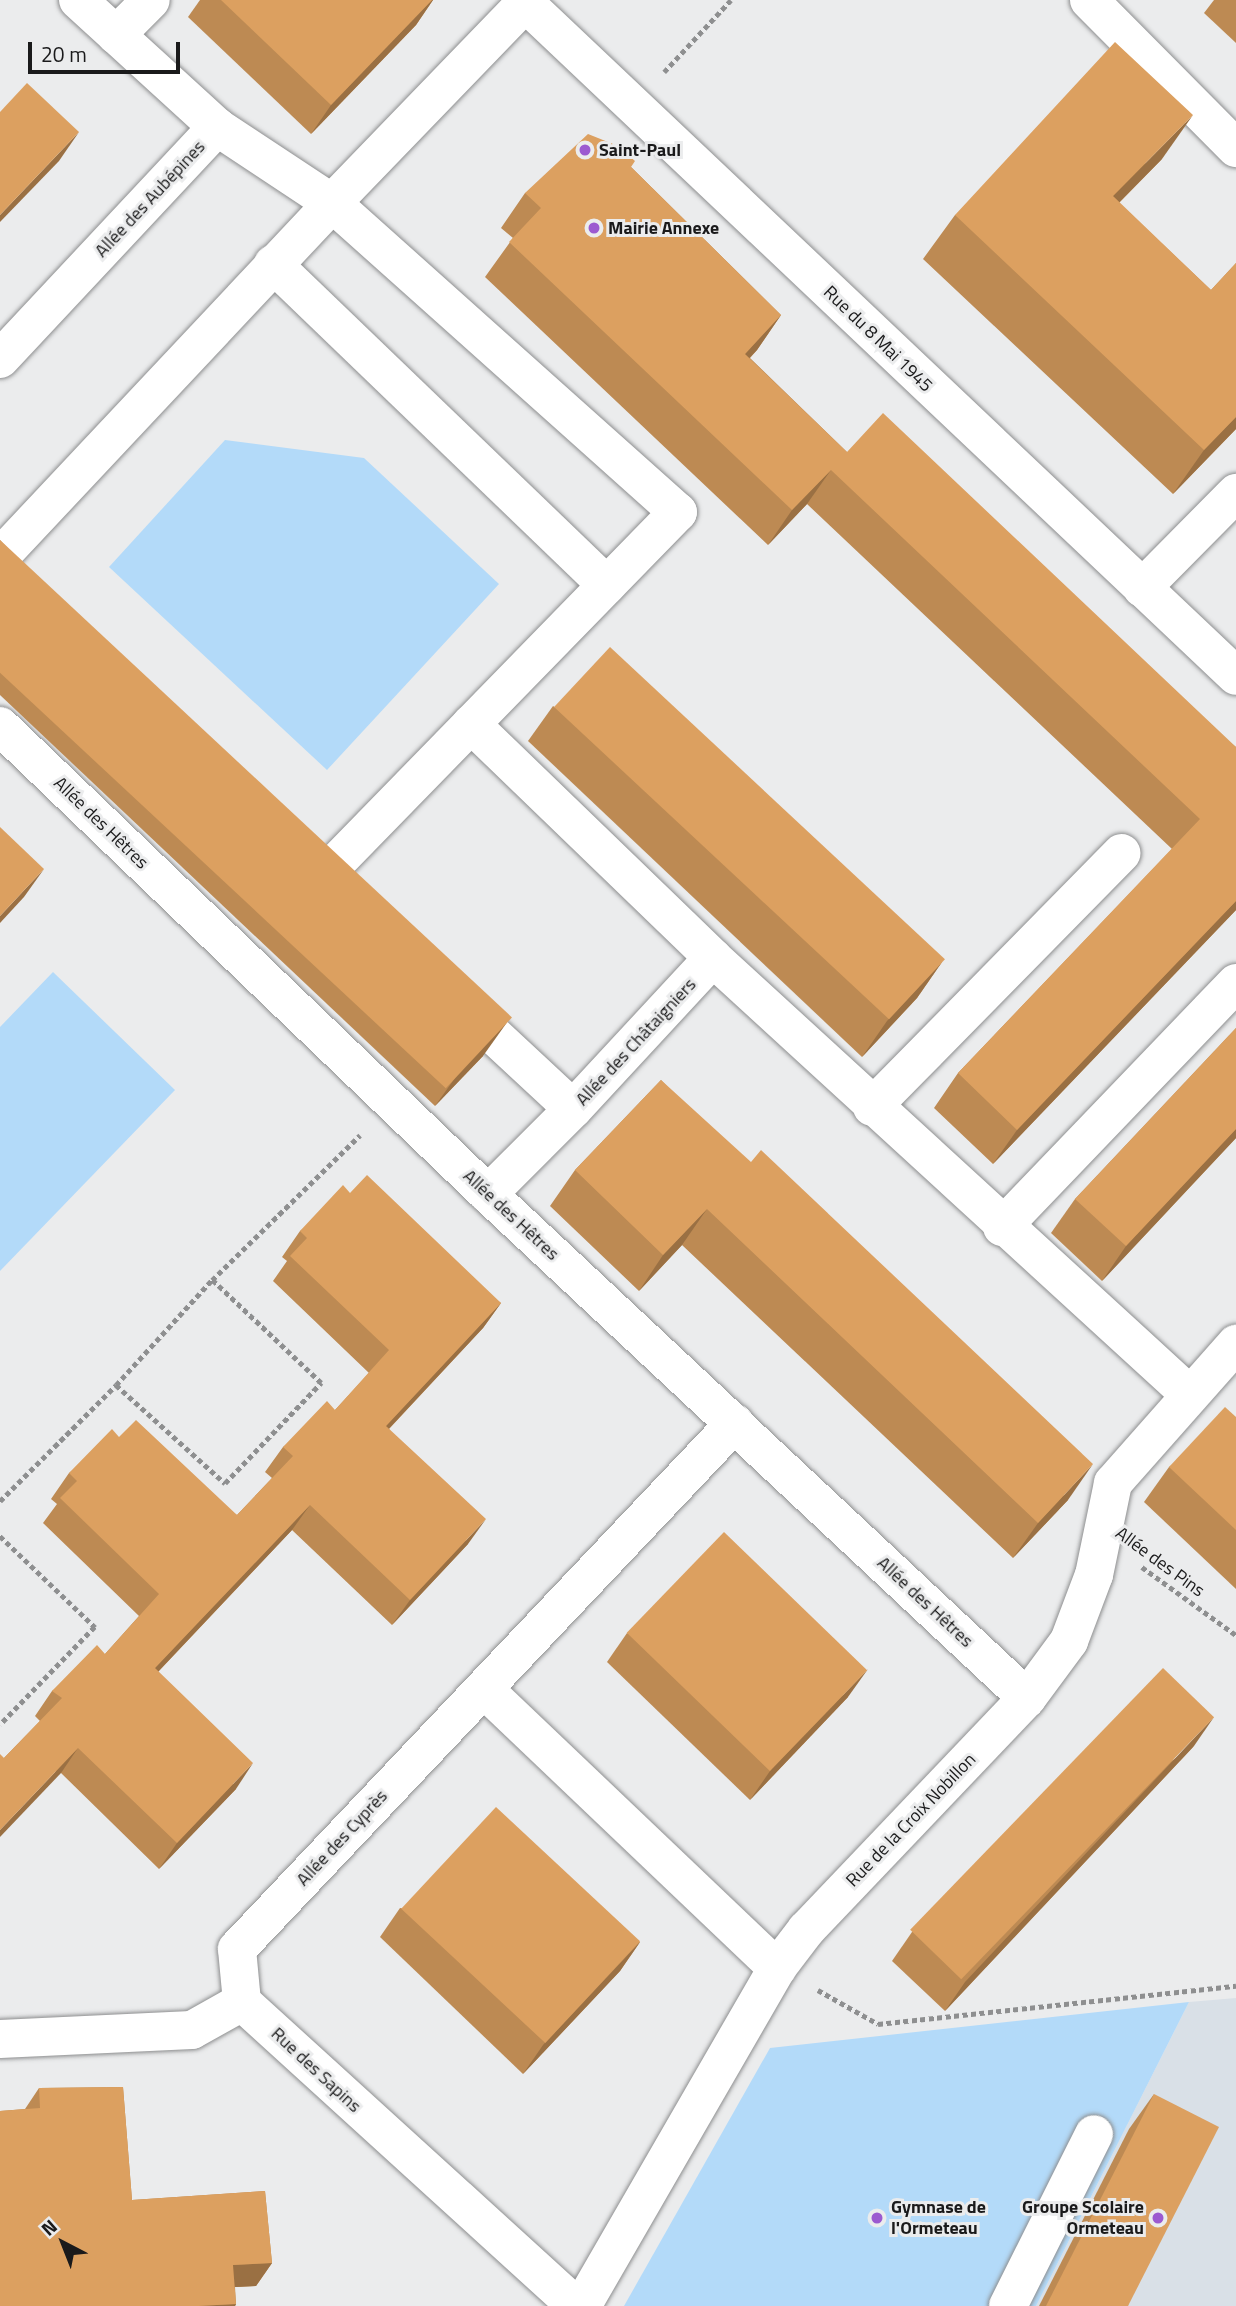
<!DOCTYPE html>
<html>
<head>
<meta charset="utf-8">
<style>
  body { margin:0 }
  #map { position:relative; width:1236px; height:2306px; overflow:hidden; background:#ebeced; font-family:"Titillium Web",sans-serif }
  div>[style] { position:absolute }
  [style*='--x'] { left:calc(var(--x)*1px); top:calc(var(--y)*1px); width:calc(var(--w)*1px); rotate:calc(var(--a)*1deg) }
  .built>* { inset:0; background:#d9e0e7 }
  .green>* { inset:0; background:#b3daf9 }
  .path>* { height:4.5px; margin-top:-2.25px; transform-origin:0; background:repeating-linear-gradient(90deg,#8e8f90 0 5px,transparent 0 8.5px) }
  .roads { filter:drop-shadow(0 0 2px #8d8e8f) drop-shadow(0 0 2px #8d8e8f) }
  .minor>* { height:38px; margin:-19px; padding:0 19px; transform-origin:19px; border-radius:19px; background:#fff }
  .wall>* { inset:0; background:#bd8a53 }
  .shaded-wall>* { inset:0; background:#9a7043 }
  .building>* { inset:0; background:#dca060; transform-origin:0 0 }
  .dots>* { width:19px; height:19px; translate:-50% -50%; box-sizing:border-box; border:4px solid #ebeced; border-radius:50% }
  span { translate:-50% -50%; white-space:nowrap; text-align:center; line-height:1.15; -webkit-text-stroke:6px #ebeced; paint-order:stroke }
  .poi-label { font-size:18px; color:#1a1a1b; font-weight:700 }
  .left { translate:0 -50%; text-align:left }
  .right { translate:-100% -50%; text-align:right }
  .street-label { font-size:18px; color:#1a1a1b }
  .north { position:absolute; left:28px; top:2208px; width:70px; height:70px; -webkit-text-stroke:5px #ebeced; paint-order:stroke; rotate:318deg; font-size:19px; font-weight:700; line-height:28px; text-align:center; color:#1a1a1b }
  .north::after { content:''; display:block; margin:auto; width:24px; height:32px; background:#1a1a1b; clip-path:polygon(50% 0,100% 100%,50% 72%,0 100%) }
  .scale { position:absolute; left:28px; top:42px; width:152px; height:32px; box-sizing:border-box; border:4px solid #1a1a1b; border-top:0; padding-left:9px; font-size:21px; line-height:24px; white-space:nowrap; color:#1a1a1b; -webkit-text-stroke:5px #ebeced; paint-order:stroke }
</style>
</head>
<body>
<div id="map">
  <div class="built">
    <i style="clip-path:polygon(1236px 1998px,1236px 2306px,1036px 2306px,1189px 2002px)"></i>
  </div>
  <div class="green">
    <i style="clip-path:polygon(225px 440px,364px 458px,499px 584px,327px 770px,109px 567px)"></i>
    <i style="clip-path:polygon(53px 972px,175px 1090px,0 1271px,0 1027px)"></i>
    <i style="clip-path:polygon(1189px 2002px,1036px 2306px,624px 2306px,770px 2048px)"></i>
  </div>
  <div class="path">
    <i style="--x:664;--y:72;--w:98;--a:-47.1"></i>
    <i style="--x:116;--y:1385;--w:147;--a:42"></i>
    <i style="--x:225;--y:1483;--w:139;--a:-46.2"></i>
    <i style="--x:321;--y:1383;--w:150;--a:-136.6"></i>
    <i style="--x:0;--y:1501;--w:164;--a:-45"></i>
    <i style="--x:116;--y:1385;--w:142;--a:-47.6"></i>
    <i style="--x:212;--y:1280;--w:207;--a:-44.4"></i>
    <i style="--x:0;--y:1536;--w:132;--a:43.8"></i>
    <i style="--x:95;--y:1627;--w:136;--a:134.1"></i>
    <i style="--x:1142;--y:1567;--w:116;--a:35.9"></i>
    <i style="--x:818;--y:1990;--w:69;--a:29.5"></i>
    <i style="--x:878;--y:2024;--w:360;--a:-6.1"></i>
  </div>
  <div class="roads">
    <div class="minor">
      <i style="--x:78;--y:0;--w:188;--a:42.4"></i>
      <i style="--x:522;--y:0;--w:983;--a:43.43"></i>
      <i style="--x:1089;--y:0;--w:209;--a:45.2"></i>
      <i style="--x:116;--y:35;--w:49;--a:-45"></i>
      <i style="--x:273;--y:264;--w:463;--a:43.9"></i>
      <i style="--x:0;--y:359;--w:318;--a:-46.9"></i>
      <i style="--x:217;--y:127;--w:138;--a:33.5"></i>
      <i style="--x:332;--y:203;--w:278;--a:-46"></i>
      <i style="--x:0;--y:557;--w:485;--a:-46.8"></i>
      <i style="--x:332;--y:203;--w:464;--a:41.8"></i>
      <i style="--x:678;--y:512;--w:508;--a:134.28"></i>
      <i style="--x:1142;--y:588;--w:134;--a:-45.3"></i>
      <i style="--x:471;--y:724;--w:337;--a:44"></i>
      <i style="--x:0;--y:726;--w:676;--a:43.8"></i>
      <i style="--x:488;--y:1194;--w:738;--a:43.08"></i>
      <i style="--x:458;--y:1002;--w:157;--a:42.9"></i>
      <i style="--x:573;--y:1109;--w:206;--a:-47.2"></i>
      <i style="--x:713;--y:958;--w:646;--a:42.49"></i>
      <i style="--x:872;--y:1107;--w:356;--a:-45.5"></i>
      <i style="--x:488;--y:1194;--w:120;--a:-45"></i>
      <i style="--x:1002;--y:1227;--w:338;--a:-46.2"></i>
      <i style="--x:484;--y:1689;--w:405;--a:43.6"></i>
      <i style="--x:242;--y:2002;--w:53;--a:-95.4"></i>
      <i style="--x:237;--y:1949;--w:724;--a:-46.57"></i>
      <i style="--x:242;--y:2002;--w:452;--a:42.3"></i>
      <i style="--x:0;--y:2039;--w:192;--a:-2.7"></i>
      <i style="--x:192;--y:2030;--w:57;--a:-29.2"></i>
      <i style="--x:582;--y:2306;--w:390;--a:-60"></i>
      <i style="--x:777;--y:1968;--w:48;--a:-52.7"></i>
      <i style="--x:806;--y:1930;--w:320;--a:-46.4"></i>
      <i style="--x:1027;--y:1698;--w:71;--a:-53.6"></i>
      <i style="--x:1069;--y:1641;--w:71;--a:-69.3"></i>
      <i style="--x:1094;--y:1575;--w:94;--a:-78.3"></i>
      <i style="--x:1113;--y:1483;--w:186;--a:-48.5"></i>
      <i style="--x:1008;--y:2306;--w:192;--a:-63.4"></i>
    </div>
  </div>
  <div class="wall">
    <i style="clip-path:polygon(200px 0,433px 0,416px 25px,311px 134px,188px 17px)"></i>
    <i style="clip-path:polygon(1214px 0,1236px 0,1236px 43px,1204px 13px)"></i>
    <i style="clip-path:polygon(1162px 159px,1119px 203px,1211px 290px,1236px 263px,1236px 429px,1173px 494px,923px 259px,955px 215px)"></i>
    <i style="clip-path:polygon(631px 167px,781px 315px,757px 350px,750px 358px,847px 452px,1236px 747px,1236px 910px,993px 1164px,934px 1108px,958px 1073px,1172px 849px,807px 504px,768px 545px,485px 277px,513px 238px,501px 228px,525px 193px)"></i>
    <i style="clip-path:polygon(0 540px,483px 1056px,435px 1106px,0 695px)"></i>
    <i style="clip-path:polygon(553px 706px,942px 962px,917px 998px,862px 1057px,528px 741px)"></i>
    <i style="clip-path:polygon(1236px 1028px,1236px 1138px,1102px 1281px,1051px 1233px,1075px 1199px)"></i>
    <i style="clip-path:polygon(661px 1080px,1068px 1500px,1013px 1558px,682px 1245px,639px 1291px,550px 1206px,575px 1170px)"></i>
    <i style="clip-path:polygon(350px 1193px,501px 1303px,483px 1328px,389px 1429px,468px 1544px,392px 1625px,292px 1530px,158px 1672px,236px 1789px,159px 1869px,61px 1773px,4px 1758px,40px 1721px,35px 1716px,52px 1691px,105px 1654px,139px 1616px,43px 1523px,57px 1504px,51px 1499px,69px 1473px,119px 1437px,237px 1515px,272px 1478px,265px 1472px,283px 1447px,335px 1410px,369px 1373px,273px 1281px,287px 1261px,282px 1257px,300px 1231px)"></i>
    <i style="clip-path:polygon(1236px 1417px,1236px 1589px,1144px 1502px,1169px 1467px)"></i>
    <i style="clip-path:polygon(627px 1633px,848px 1697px,750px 1800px,607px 1662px)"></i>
    <i style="clip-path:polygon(1194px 1746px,945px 2011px,892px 1961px,912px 1932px)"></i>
    <i style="clip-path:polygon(400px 1908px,640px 1942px,620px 1971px,523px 2074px,380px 1937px)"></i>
    <i style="clip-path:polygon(123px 2087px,132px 2200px,265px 2191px,272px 2263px,256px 2286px,235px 2287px,236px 2304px,235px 2306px,0 2306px,0 2111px,25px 2109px,39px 2088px)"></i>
    <i style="clip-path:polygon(1154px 2094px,1128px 2306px,1039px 2306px,1129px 2129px)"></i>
  </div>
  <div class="shaded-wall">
    <i style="clip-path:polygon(432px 0,433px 0,416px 25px,311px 134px,331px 105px)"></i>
    <i style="clip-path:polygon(1193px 115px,1162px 159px,1081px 241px,1113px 196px)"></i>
    <i style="clip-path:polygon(79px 132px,59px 161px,0 222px,0 215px)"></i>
    <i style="clip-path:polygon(781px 315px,757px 350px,721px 388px,745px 354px)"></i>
    <i style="clip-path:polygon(1236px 417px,1236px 429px,1173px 494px,1204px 450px)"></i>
    <i style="clip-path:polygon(831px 470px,807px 504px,768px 545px,792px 510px)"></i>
    <i style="clip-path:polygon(44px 869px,24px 897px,0 923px,0 916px)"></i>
    <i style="clip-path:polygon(1236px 901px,1236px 910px,993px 1164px,1017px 1130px)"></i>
    <i style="clip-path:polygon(942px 962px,917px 998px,862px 1057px,887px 1021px)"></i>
    <i style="clip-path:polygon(508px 1021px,483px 1056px,435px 1106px,460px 1071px)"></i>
    <i style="clip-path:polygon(1236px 1129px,1236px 1138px,1102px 1281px,1126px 1246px)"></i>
    <i style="clip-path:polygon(707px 1209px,682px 1245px,639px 1291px,663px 1255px)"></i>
    <i style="clip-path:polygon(501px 1303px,483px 1328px,368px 1451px,386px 1426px)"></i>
    <i style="clip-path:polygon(1093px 1464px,1068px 1500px,1013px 1558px,1038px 1523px)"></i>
    <i style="clip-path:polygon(310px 1505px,292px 1530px,137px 1694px,155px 1668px)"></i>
    <i style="clip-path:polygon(486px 1519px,468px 1544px,392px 1625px,410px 1600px)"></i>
    <i style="clip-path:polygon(868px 1669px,848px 1697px,750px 1800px,770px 1771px)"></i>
    <i style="clip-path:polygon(1214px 1717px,1194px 1746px,945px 2011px,965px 1982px)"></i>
    <i style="clip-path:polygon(78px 1748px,61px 1773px,0 1837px,0 1830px)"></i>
    <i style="clip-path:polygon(253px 1763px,236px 1789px,159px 1869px,177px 1843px)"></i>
    <i style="clip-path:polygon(640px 1942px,620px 1971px,523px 2074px,543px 2045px)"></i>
    <i style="clip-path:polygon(272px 2263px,256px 2286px,217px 2288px,233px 2265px)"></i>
    <i style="clip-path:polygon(236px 2304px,235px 2306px,198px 2306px)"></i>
  </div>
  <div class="building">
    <i style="clip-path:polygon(221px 0,432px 0,331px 105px)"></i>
    <i style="clip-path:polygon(1115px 42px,1193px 115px,1113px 196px,1211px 290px,1236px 263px,1236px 417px,1204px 450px,955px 215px)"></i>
    <i style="clip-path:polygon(27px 83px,79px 132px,0 215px,0 112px)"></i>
    <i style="clip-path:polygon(588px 134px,618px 146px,635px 161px,631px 167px,781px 315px,745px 354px,847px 452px,883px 413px,1236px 747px,1236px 901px,1017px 1130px,958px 1073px,1200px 819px,831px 470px,792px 510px,509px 242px,541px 208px,525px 193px)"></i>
    <i style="left:0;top:540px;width:700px;height:97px;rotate:43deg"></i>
    <i style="left:610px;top:647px;width:458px;height:82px;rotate:43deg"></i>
    <i style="clip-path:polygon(0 827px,44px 869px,0 916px)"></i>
    <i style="clip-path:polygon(1236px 1028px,1236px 1129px,1126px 1246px,1075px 1199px)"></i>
    <i style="clip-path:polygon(661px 1080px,751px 1162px,761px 1150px,1093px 1464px,1038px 1523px,707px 1209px,663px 1255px,575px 1170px)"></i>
    <i style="clip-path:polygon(367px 1175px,501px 1303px,386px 1426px,486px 1519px,410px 1600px,310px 1505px,155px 1668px,253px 1763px,177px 1843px,78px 1748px,0 1830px,0 1754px,4px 1758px,62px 1698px,52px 1691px,97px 1645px,105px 1654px,159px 1594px,60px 1498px,77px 1481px,69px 1473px,112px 1429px,119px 1437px,136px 1420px,237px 1515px,293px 1456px,283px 1447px,327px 1401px,335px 1410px,389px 1350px,290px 1256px,307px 1238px,300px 1231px,343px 1185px,350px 1193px)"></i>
    <i style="clip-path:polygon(1225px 1407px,1236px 1417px,1236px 1530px,1169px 1467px)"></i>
    <i style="left:724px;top:1532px;width:199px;height:140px;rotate:44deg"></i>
    <i style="left:1163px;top:1668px;width:71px;height:364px;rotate:44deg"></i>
    <i style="left:496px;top:1807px;width:197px;height:139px;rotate:43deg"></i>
    <i style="clip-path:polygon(123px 2087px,132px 2200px,265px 2191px,272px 2263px,233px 2265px,236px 2304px,198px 2306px,0 2306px,0 2111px,40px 2108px,39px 2088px)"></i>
    <i style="clip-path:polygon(1154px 2094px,1219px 2127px,1128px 2306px,1046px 2306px)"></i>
  </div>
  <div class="dots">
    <i style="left:585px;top:150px;background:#9c5ad0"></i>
    <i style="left:594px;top:228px;background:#9c5ad0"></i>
    <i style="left:877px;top:2218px;background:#9c5ad0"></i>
    <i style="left:1158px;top:2218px;background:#9c5ad0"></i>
  </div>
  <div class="poi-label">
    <span class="left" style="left:599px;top:150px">Saint-Paul</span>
    <span class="left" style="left:608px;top:228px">Mairie Annexe</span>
    <span class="left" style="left:891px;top:2218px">Gymnase de<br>l'Ormeteau</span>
    <span class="right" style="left:1144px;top:2218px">Groupe Scolaire<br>Ormeteau</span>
  </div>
  <div class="street-label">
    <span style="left:150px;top:199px;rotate:-47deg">Allée des Aubépines</span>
    <span style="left:878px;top:339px;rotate:44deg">Rue du 8 Mai 1945</span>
    <span style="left:101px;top:823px;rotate:44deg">Allée des Hêtres</span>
    <span style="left:636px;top:1042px;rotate:-47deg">Allée des Châtaigniers</span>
    <span style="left:511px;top:1215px;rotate:43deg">Allée des Hêtres</span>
    <span style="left:1160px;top:1562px;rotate:36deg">Allée des Pins</span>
    <span style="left:925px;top:1602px;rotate:43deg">Allée des Hêtres</span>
    <span style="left:911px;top:1820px;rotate:-46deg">Rue de la Croix Nobillon</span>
    <span style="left:342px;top:1838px;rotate:-47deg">Allée des Cyprès</span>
    <span style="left:316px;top:2070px;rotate:43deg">Rue des Sapins</span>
  </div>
  <div class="north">N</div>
  <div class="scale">20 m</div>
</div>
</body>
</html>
